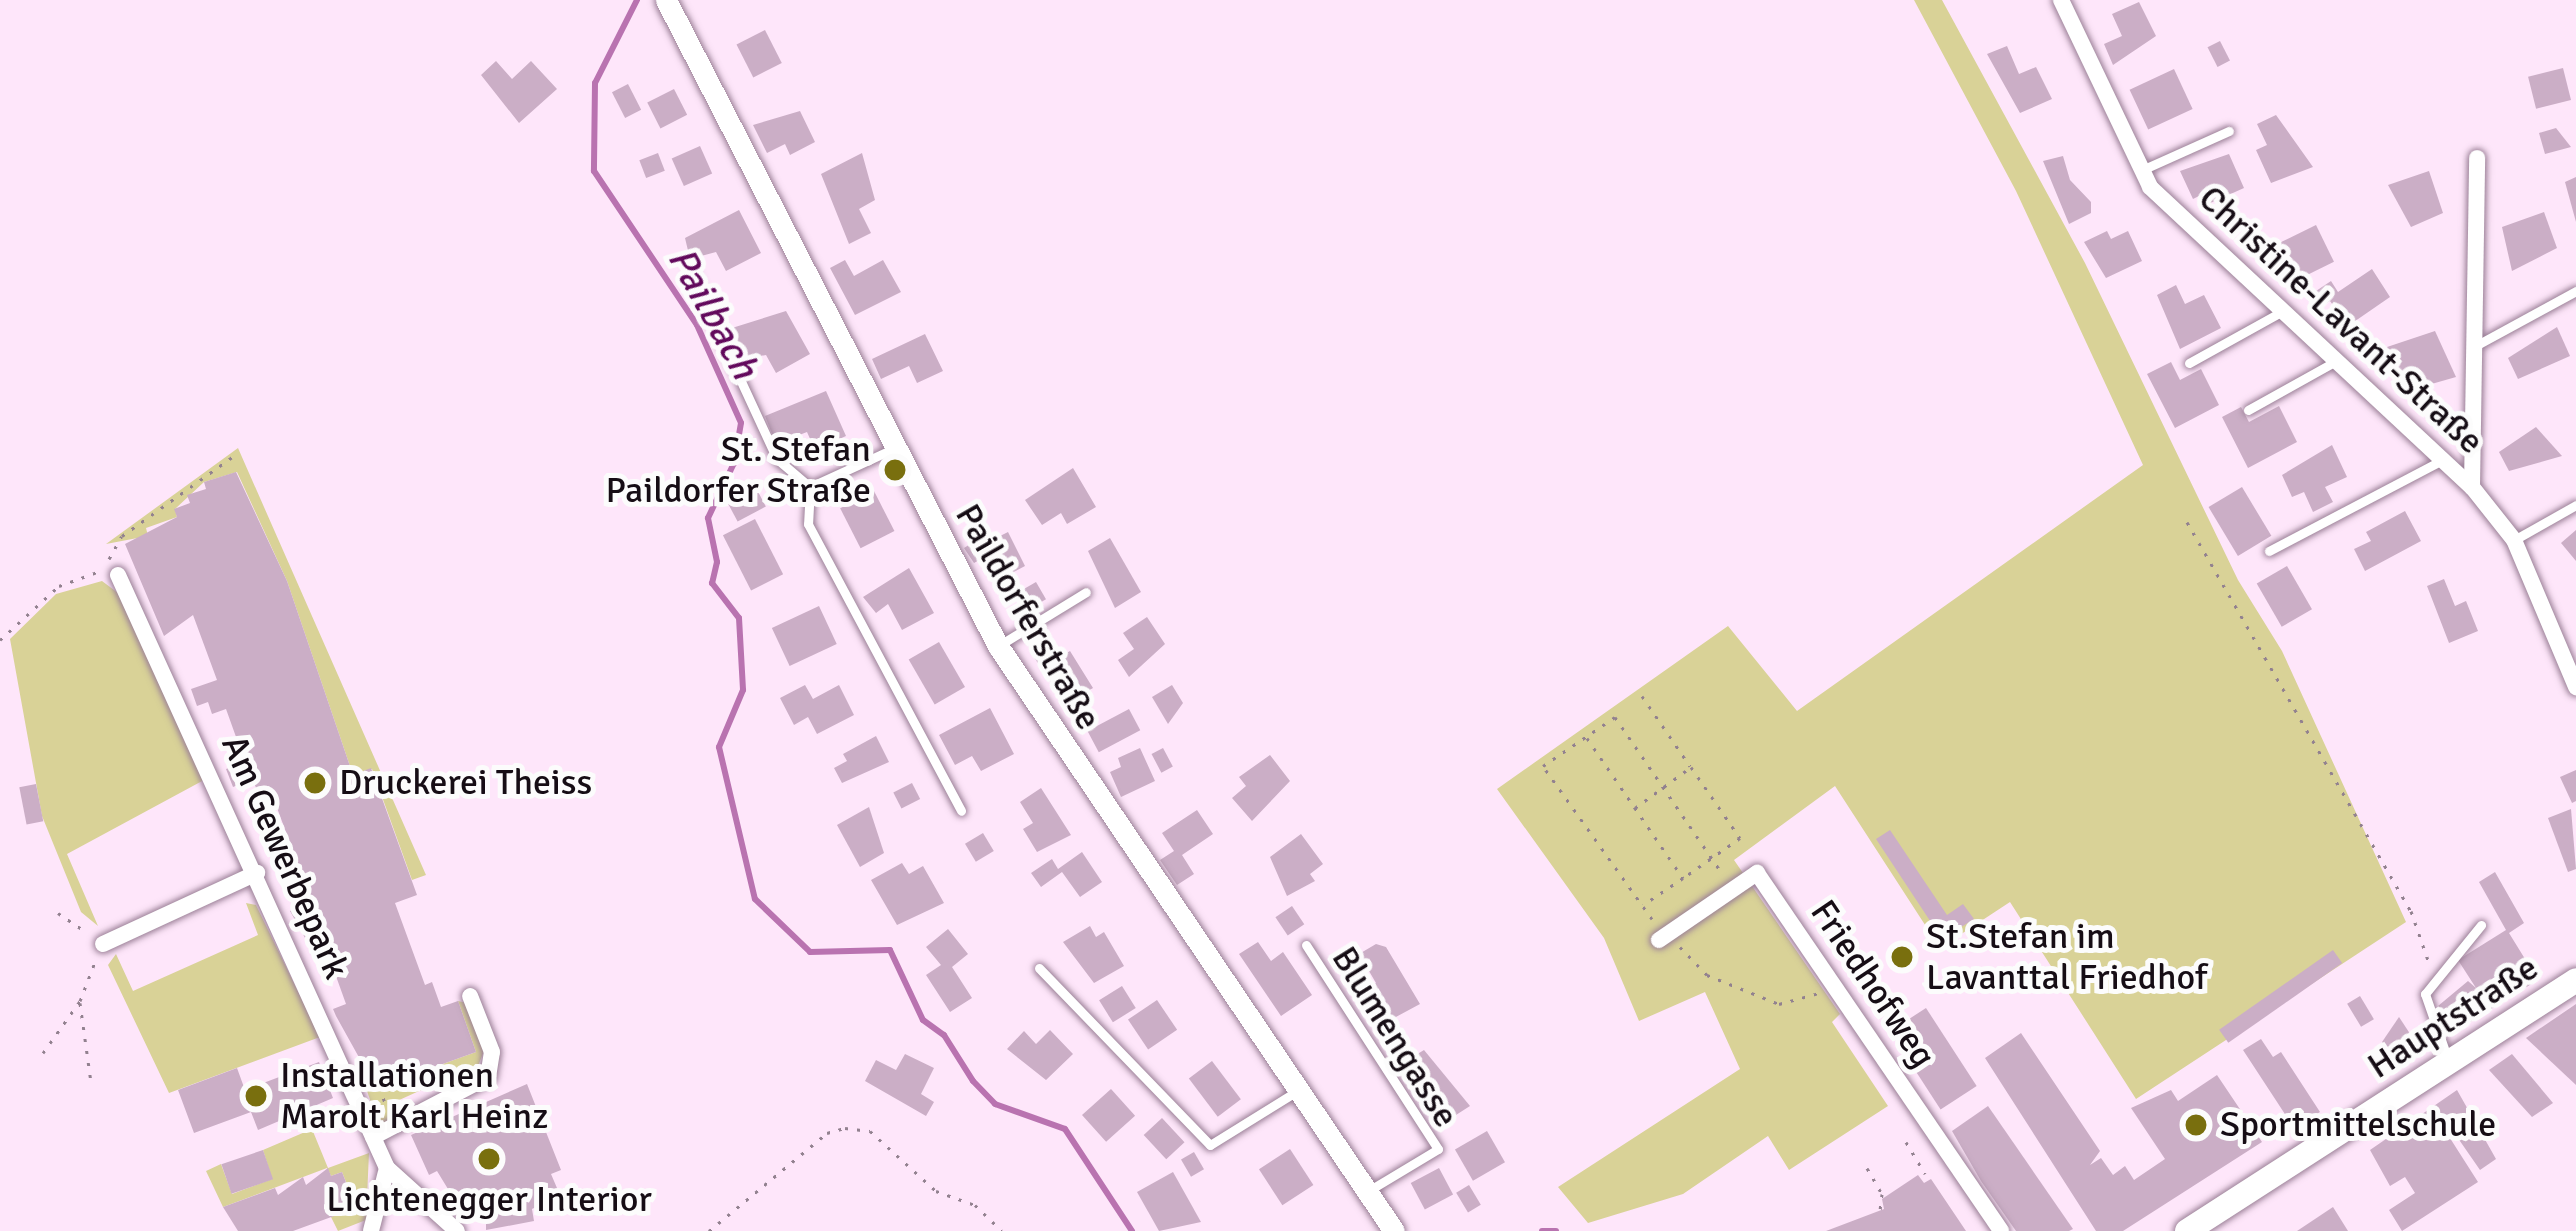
<!DOCTYPE html>
<html>
<head>
<meta charset="utf-8">
<style>
  body { margin:0 }
  #map { position:relative; width:2576px; height:1231px; overflow:hidden; background:#fee6fa; font-family:Signika,sans-serif }
  div>[style] { position:absolute }
  [style*='--x'] { left:calc(var(--x)*1px); top:calc(var(--y)*1px); width:calc(var(--w)*1px); rotate:calc(var(--a)*1deg) }
  .green>* { inset:0; background:#d9d297 }
  .stream>* { height:6px; margin:-3px; padding:0 3px; transform-origin:3px; border-radius:3px; background:#b973b0 }
  .building>* { inset:0; background:#cbaec6; transform-origin:0 0 }
  .path>* { height:3px; margin-top:-1.5px; transform-origin:0; background:repeating-linear-gradient(90deg,#92818f 0 3px,transparent 0 12px) }
  .roads { filter:drop-shadow(0 0 3px #9b8097) drop-shadow(0 0 3px #9b8097) }
  .service>* { height:9px; margin:-4.5px; padding:0 4.5px; transform-origin:4.5px; border-radius:4.5px; background:#fff }
  .minor>* { height:16px; margin:-8px; padding:0 8px; transform-origin:8px; border-radius:8px; background:#fff }
  .tertiary>* { height:21px; margin:-10.5px; padding:0 10.5px; transform-origin:10.5px; border-radius:10.5px; background:#fff }
  .secondary>* { height:24px; margin:-12px; padding:0 12px; transform-origin:12px; border-radius:12px; background:#fff }
  .dots>* { width:33px; height:33px; translate:-50% -50%; box-sizing:border-box; border:6px solid #fcfcfc; border-radius:50% }
  span { translate:-50% -50%; white-space:nowrap; text-align:center; line-height:1.15; -webkit-text-stroke:10px #fcfcfc; paint-order:stroke }
  .street-label { font-size:36px; color:#160d15 }
  .poi-label { font-size:36px; color:#160d15 }
  .right { translate:-100% -50%; text-align:right }
  .left { translate:0 -50%; text-align:left }
  .water-label { font-size:39px; color:#62095c; font-style:italic }
</style>
</head>
<body>
<div id="map">
  <div class="green">
    <i style="clip-path:polygon(1914px 0,1942px 0,2085px 263px,2238px 580px,2282px 651px,2406px 922px,2136px 1099px,2010px 902px,1940px 948px,1835px 786px,1734px 860px,1840px 1014px,1832px 1022px,1888px 1106px,1789px 1170px,1768px 1136px,1683px 1194px,1588px 1223px,1558px 1187px,1740px 1069px,1705px 992px,1639px 1021px,1604px 938px,1497px 789px,1728px 626px,1797px 711px,2143px 465px,2016px 191px)"></i>
    <i style="clip-path:polygon(238px 448px,426px 875px,412px 880px,372px 769px,353px 775px,287px 581px,237px 472px,204px 482px,175px 509px,177px 517px,146px 528px,148px 536px,106px 544px)"></i>
    <i style="clip-path:polygon(102px 581px,118px 593px,204px 780px,67px 854px,98px 926px,81px 912px,42px 816px,10px 639px,56px 594px)"></i>
    <i style="clip-path:polygon(246px 903px,256px 905px,320px 1037px,169px 1093px,108px 965px,116px 954px,133px 991px,258px 935px)"></i>
    <i style="clip-path:polygon(458px 1001px,467px 1003px,484px 1051px,472px 1081px,466px 1086px,459px 1073px,397px 1101px,402px 1115px,379px 1125px,357px 1063px,366px 1060px,376px 1088px,476px 1052px)"></i>
    <i style="clip-path:polygon(312px 1129px,328px 1168px,369px 1153px,366px 1220px,338px 1231px,331px 1217px,356px 1207px,342px 1172px,331px 1176px,327px 1168px,223px 1207px,206px 1171px,221px 1164px,232px 1194px,272px 1179px,263px 1150px)"></i>
  </div>
  <div class="stream">
    <i style="--x:637;--y:0;--w:93;--a:116.8"></i>
    <i style="--x:595;--y:83;--w:88;--a:90.7"></i>
    <i style="--x:594;--y:171;--w:185;--a:56.2"></i>
    <i style="--x:697;--y:325;--w:107;--a:65.8"></i>
    <i style="--x:741;--y:423;--w:41;--a:99.9"></i>
    <i style="--x:734;--y:463;--w:61;--a:115.3"></i>
    <i style="--x:708;--y:518;--w:45;--a:78.4"></i>
    <i style="--x:717;--y:562;--w:22;--a:103"></i>
    <i style="--x:712;--y:583;--w:44;--a:52.4"></i>
    <i style="--x:739;--y:618;--w:72;--a:86.8"></i>
    <i style="--x:743;--y:690;--w:62;--a:112.8"></i>
    <i style="--x:719;--y:747;--w:156;--a:76.7"></i>
    <i style="--x:755;--y:899;--w:76;--a:43.9"></i>
    <i style="--x:810;--y:952;--w:80;--a:-1.4"></i>
    <i style="--x:890;--y:950;--w:77;--a:64.8"></i>
    <i style="--x:923;--y:1020;--w:26;--a:36"></i>
    <i style="--x:944;--y:1035;--w:54;--a:57.8"></i>
    <i style="--x:973;--y:1081;--w:32;--a:46"></i>
    <i style="--x:995;--y:1104;--w:74;--a:19.7"></i>
    <i style="--x:1065;--y:1129;--w:122;--a:56.7"></i>
    <i style="--x:1542;--y:1231;--w:14;--a:0"></i>
  </div>
  <div class="building">
    <i style="clip-path:polygon(2139px 2px,2156px 36px,2113px 65px,2104px 44px,2122px 36px,2112px 14px)"></i>
    <i style="left:765px;top:30px;width:37px;height:32px;rotate:63deg"></i>
    <i style="left:2220px;top:41px;width:22px;height:14px;rotate:63deg"></i>
    <i style="clip-path:polygon(2007px 46px,2019px 74px,2036px 67px,2052px 99px,2020px 113px,1987px 54px)"></i>
    <i style="clip-path:polygon(496px 61px,512px 79px,531px 61px,557px 89px,519px 123px,481px 75px)"></i>
    <i style="left:2563px;top:68px;width:33px;height:36px;rotate:76deg"></i>
    <i style="left:2174px;top:69px;width:44px;height:49px;rotate:65deg"></i>
    <i style="left:628px;top:84px;width:29px;height:18px;rotate:63deg"></i>
    <i style="left:674px;top:89px;width:29px;height:30px;rotate:63deg"></i>
    <i style="clip-path:polygon(800px 111px,815px 142px,790px 155px,785px 144px,767px 153px,753px 125px)"></i>
    <i style="clip-path:polygon(2276px 115px,2313px 167px,2271px 183px,2256px 150px,2267px 145px,2257px 124px)"></i>
    <i style="clip-path:polygon(2556px 128px,2571px 147px,2545px 154px,2539px 133px)"></i>
    <i style="left:700px;top:146px;width:30px;height:31px;rotate:66deg"></i>
    <i style="left:658px;top:153px;width:19px;height:20px;rotate:69deg"></i>
    <i style="clip-path:polygon(862px 153px,875px 200px,859px 209px,871px 233px,849px 244px,821px 174px)"></i>
    <i style="clip-path:polygon(2229px 154px,2244px 188px,2206px 205px,2201px 195px,2193px 199px,2180px 171px)"></i>
    <i style="clip-path:polygon(2063px 156px,2070px 180px,2091px 202px,2091px 213px,2069px 224px,2043px 161px)"></i>
    <i style="clip-path:polygon(2429px 171px,2443px 213px,2411px 227px,2388px 185px)"></i>
    <i style="clip-path:polygon(2576px 177px,2576px 222px,2565px 182px)"></i>
    <i style="clip-path:polygon(739px 210px,761px 253px,726px 271px,716px 252px,690px 259px,685px 238px)"></i>
    <i style="clip-path:polygon(2544px 212px,2557px 248px,2512px 271px,2502px 227px)"></i>
    <i style="left:2316px;top:225px;width:41px;height:44px;rotate:64deg"></i>
    <i style="clip-path:polygon(2107px 231px,2111px 239px,2128px 231px,2142px 261px,2106px 278px,2084px 242px)"></i>
    <i style="clip-path:polygon(845px 260px,854px 276px,883px 260px,901px 292px,855px 315px,830px 268px)"></i>
    <i style="clip-path:polygon(2372px 269px,2390px 297px,2348px 326px,2330px 301px,2322px 306px,2313px 293px,2331px 281px,2338px 292px)"></i>
    <i style="clip-path:polygon(2176px 285px,2185px 304px,2204px 295px,2221px 328px,2180px 349px,2157px 295px)"></i>
    <i style="clip-path:polygon(786px 311px,810px 354px,776px 373px,766px 355px,737px 360px,732px 328px)"></i>
    <i style="clip-path:polygon(2557px 327px,2570px 356px,2518px 379px,2508px 358px)"></i>
    <i style="clip-path:polygon(2435px 331px,2456px 377px,2407px 391px,2387px 347px)"></i>
    <i style="clip-path:polygon(925px 334px,943px 371px,917px 383px,909px 366px,881px 379px,872px 359px)"></i>
    <i style="clip-path:polygon(2171px 362px,2180px 380px,2201px 369px,2219px 405px,2175px 428px,2147px 374px)"></i>
    <i style="clip-path:polygon(826px 391px,846px 436px,815px 450px,807px 432px,776px 444px,765px 416px)"></i>
    <i style="clip-path:polygon(2279px 406px,2297px 442px,2248px 468px,2222px 417px,2241px 407px,2249px 422px)"></i>
    <i style="clip-path:polygon(2536px 427px,2562px 456px,2509px 471px,2499px 452px)"></i>
    <i style="clip-path:polygon(2332px 445px,2347px 477px,2325px 487px,2333px 502px,2313px 512px,2304px 492px,2292px 497px,2282px 475px)"></i>
    <i style="clip-path:polygon(1073px 468px,1096px 507px,1067px 524px,1061px 513px,1042px 525px,1025px 500px)"></i>
    <i style="clip-path:polygon(236px 472px,287px 581px,353px 775px,371px 768px,417px 895px,395px 903px,425px 985px,432px 982px,441px 1007px,458px 1001px,476px 1052px,376px 1088px,336px 1016px,333px 1009px,346px 1004px,323px 940px,309px 945px,290px 911px,312px 903px,269px 786px,257px 791px,253px 779px,233px 787px,226px 769px,245px 762px,226px 709px,212px 714px,208px 702px,197px 706px,191px 689px,217px 680px,193px 615px,164px 636px,125px 544px,177px 517px,174px 509px,190px 503px,187px 495px,206px 489px,204px 482px)"></i>
    <i style="left:2242px;top:487px;width:57px;height:39px;rotate:59deg"></i>
    <i style="left:756px;top:488px;width:21px;height:32px;rotate:62deg"></i>
    <i style="left:874px;top:491px;width:45px;height:38px;rotate:63deg"></i>
    <i style="clip-path:polygon(2405px 511px,2421px 541px,2365px 571px,2354px 549px,2371px 541px,2366px 532px)"></i>
    <i style="left:755px;top:519px;width:62px;height:36px;rotate:63deg"></i>
    <i style="clip-path:polygon(2576px 530px,2576px 561px,2561px 543px)"></i>
    <i style="clip-path:polygon(989px 532px,994px 539px,1008px 532px,1025px 566px,998px 580px,986px 556px,974px 563px,964px 548px)"></i>
    <i style="clip-path:polygon(1110px 538px,1141px 592px,1115px 608px,1088px 551px)"></i>
    <i style="left:2287px;top:566px;width:50px;height:35px;rotate:60deg"></i>
    <i style="clip-path:polygon(909px 568px,934px 613px,902px 630px,888px 604px,876px 613px,863px 597px)"></i>
    <i style="clip-path:polygon(2444px 579px,2455px 606px,2466px 601px,2478px 631px,2449px 643px,2427px 586px)"></i>
    <i style="left:1036px;top:582px;width:20px;height:18px;rotate:60deg"></i>
    <i style="left:819px;top:606px;width:42px;height:52px;rotate:65deg"></i>
    <i style="clip-path:polygon(1147px 617px,1165px 644px,1129px 677px,1118px 660px,1134px 649px,1123px 633px)"></i>
    <i style="left:939px;top:642px;width:52px;height:35px;rotate:60deg"></i>
    <i style="clip-path:polygon(1046px 644px,1055px 660px,1070px 651px,1093px 688px,1066px 704px,1031px 653px)"></i>
    <i style="clip-path:polygon(805px 685px,813px 699px,839px 685px,854px 715px,817px 734px,808px 717px,794px 725px,780px 698px)"></i>
    <i style="clip-path:polygon(1172px 685px,1183px 703px,1168px 724px,1152px 697px)"></i>
    <i style="clip-path:polygon(990px 708px,1014px 754px,981px 771px,972px 756px,955px 765px,939px 735px)"></i>
    <i style="left:1129px;top:709px;width:24px;height:47px;rotate:62deg"></i>
    <i style="clip-path:polygon(876px 736px,889px 762px,842px 783px,834px 768px,847px 761px,843px 754px)"></i>
    <i style="clip-path:polygon(1140px 748px,1155px 781px,1121px 797px,1110px 772px,1121px 767px,1118px 758px)"></i>
    <i style="left:1163px;top:748px;width:21px;height:13px;rotate:62deg"></i>
    <i style="clip-path:polygon(1270px 755px,1290px 781px,1252px 821px,1232px 798px,1246px 786px,1239px 777px)"></i>
    <i style="clip-path:polygon(2576px 770px,2576px 801px,2572px 803px,2560px 777px)"></i>
    <i style="left:912px;top:783px;width:18px;height:21px;rotate:63deg"></i>
    <i style="left:36px;top:784px;width:38px;height:17px;rotate:79deg"></i>
    <i style="clip-path:polygon(1041px 788px,1071px 835px,1037px 852px,1023px 829px,1033px 823px,1020px 802px)"></i>
    <i style="clip-path:polygon(869px 807px,884px 853px,860px 867px,837px 825px)"></i>
    <i style="clip-path:polygon(2571px 809px,2576px 869px,2568px 872px,2548px 818px)"></i>
    <i style="clip-path:polygon(1197px 810px,1213px 834px,1182px 855px,1194px 874px,1177px 885px,1160px 860px,1174px 851px,1162px 833px)"></i>
    <i style="clip-path:polygon(1890px 830px,1947px 915px,1963px 904px,1974px 919px,1942px 939px,1876px 839px)"></i>
    <i style="left:983px;top:833px;width:21px;height:21px;rotate:59deg"></i>
    <i style="clip-path:polygon(1301px 834px,1323px 864px,1310px 874px,1315px 881px,1287px 896px,1270px 857px)"></i>
    <i style="clip-path:polygon(1082px 852px,1102px 882px,1080px 897px,1062px 872px,1041px 887px,1031px 873px,1052px 859px,1058px 869px)"></i>
    <i style="clip-path:polygon(902px 863px,909px 874px,923px 866px,944px 903px,897px 925px,871px 880px)"></i>
    <i style="clip-path:polygon(2495px 872px,2524px 923px,2509px 933px,2538px 980px,2454px 1032px,2438px 1006px,2468px 981px,2476px 988px,2458px 960px,2506px 930px,2479px 882px)"></i>
    <i style="left:1292px;top:906px;width:22px;height:20px;rotate:56deg"></i>
    <i style="clip-path:polygon(1090px 926px,1096px 937px,1104px 932px,1124px 966px,1094px 983px,1063px 942px)"></i>
    <i style="clip-path:polygon(948px 929px,968px 954px,952px 967px,972px 998px,950px 1012px,926px 975px,941px 965px,926px 947px)"></i>
    <i style="clip-path:polygon(1258px 942px,1271px 961px,1283px 952px,1312px 995px,1281px 1016px,1239px 954px)"></i>
    <i style="clip-path:polygon(1376px 944px,1386px 947px,1420px 1004px,1394px 1018px,1381px 1019px,1364px 990px,1376px 983px,1359px 954px)"></i>
    <i style="left:2333px;top:950px;width:16px;height:139px;rotate:55deg"></i>
    <i style="left:1122px;top:986px;width:26px;height:27px;rotate:58deg"></i>
    <i style="left:2360px;top:996px;width:27px;height:15px;rotate:59deg"></i>
    <i style="left:1157px;top:1000px;width:36px;height:35px;rotate:56deg"></i>
    <i style="clip-path:polygon(2576px 1004px,2576px 1085px,2526px 1038px)"></i>
    <i style="left:1926px;top:1008px;width:93px;height:43px;rotate:57deg"></i>
    <i style="clip-path:polygon(2399px 1017px,2422px 1052px,2398px 1067px,2382px 1042px)"></i>
    <i style="clip-path:polygon(1050px 1030px,1073px 1054px,1046px 1080px,1007px 1049px,1024px 1031px,1036px 1044px)"></i>
    <i style="clip-path:polygon(2021px 1033px,2100px 1151px,2090px 1165px,2101px 1158px,2113px 1175px,2125px 1166px,2134px 1180px,2165px 1159px,2131px 1108px,2171px 1090px,2178px 1101px,2217px 1075px,2262px 1142px,2123px 1231px,2096px 1231px,1985px 1058px)"></i>
    <i style="clip-path:polygon(2261px 1039px,2273px 1057px,2281px 1052px,2320px 1112px,2294px 1128px,2243px 1050px)"></i>
    <i style="clip-path:polygon(1424px 1050px,1470px 1106px,1445px 1122px,1406px 1061px)"></i>
    <i style="clip-path:polygon(905px 1054px,934px 1068px,921px 1094px,934px 1102px,926px 1116px,865px 1081px,876px 1060px,896px 1070px)"></i>
    <i style="clip-path:polygon(2512px 1054px,2553px 1103px,2532px 1117px,2489px 1070px)"></i>
    <i style="left:1212px;top:1061px;width:48px;height:29px;rotate:53deg"></i>
    <i style="clip-path:polygon(319px 1062px,333px 1098px,258px 1130px,251px 1112px,194px 1133px,178px 1090px,237px 1068px,245px 1090px)"></i>
    <i style="clip-path:polygon(527px 1084px,561px 1170px,551px 1174px,560px 1195px,532px 1209px,534px 1221px,486px 1230px,486px 1214px,462px 1212px,437px 1171px,429px 1175px,411px 1135px)"></i>
    <i style="left:1111px;top:1089px;width:36px;height:39px;rotate:48deg"></i>
    <i style="clip-path:polygon(2457px 1090px,2496px 1159px,2480px 1170px,2453px 1131px,2448px 1135px,2478px 1182px,2402px 1231px,2389px 1210px,2415px 1193px,2405px 1177px,2390px 1186px,2370px 1150px)"></i>
    <i style="clip-path:polygon(1988px 1106px,2073px 1229px,2069px 1231px,2016px 1231px,1981px 1181px,1952px 1131px)"></i>
    <i style="left:1162px;top:1118px;width:33px;height:25px;rotate:47deg"></i>
    <i style="left:1487px;top:1131px;width:36px;height:37px;rotate:60deg"></i>
    <i style="left:1290px;top:1149px;width:43px;height:37px;rotate:57deg"></i>
    <i style="left:263px;top:1150px;width:31px;height:44px;rotate:71deg"></i>
    <i style="left:1194px;top:1152px;width:20px;height:15px;rotate:60deg"></i>
    <i style="clip-path:polygon(328px 1168px,331px 1176px,342px 1172px,356px 1208px,293px 1231px,238px 1231px,223px 1207px,275px 1188px,278px 1195px,303px 1177px,306px 1185px)"></i>
    <i style="left:1439px;top:1168px;width:30px;height:32px;rotate:62deg"></i>
    <i style="clip-path:polygon(1173px 1172px,1201px 1222px,1159px 1231px,1137px 1192px)"></i>
    <i style="clip-path:polygon(1918px 1175px,1924px 1183px,1931px 1179px,1966px 1231px,1826px 1231px,1884px 1209px,1882px 1199px)"></i>
    <i style="left:1469px;top:1185px;width:23px;height:15px;rotate:59deg"></i>
    <i style="clip-path:polygon(2333px 1207px,2348px 1231px,2297px 1231px)"></i>
  </div>
  <div class="path">
    <i style="--x:2187;--y:522;--w:449;--a:60.1"></i>
    <i style="--x:2411;--y:911;--w:58;--a:70.9"></i>
    <i style="--x:109;--y:559;--w:26;--a:-61"></i>
    <i style="--x:122;--y:536;--w:139;--a:-35.6"></i>
    <i style="--x:0;--y:640;--w:80;--a:-42.5"></i>
    <i style="--x:59;--y:586;--w:44;--a:-20.1"></i>
    <i style="--x:1642;--y:696;--w:85;--a:55.6"></i>
    <i style="--x:1587;--y:738;--w:170;--a:55.6"></i>
    <i style="--x:1683;--y:878;--w:48;--a:146"></i>
    <i style="--x:1635;--y:808;--w:69;--a:-36.2"></i>
    <i style="--x:1691;--y:767;--w:86;--a:55.4"></i>
    <i style="--x:1740;--y:838;--w:70;--a:144.9"></i>
    <i style="--x:58;--y:913;--w:34;--a:34"></i>
    <i style="--x:1652;--y:919;--w:188;--a:-125.5"></i>
    <i style="--x:1543;--y:766;--w:87;--a:-34.2"></i>
    <i style="--x:1615;--y:717;--w:189;--a:55.6"></i>
    <i style="--x:1680;--y:947;--w:39;--a:46"></i>
    <i style="--x:1707;--y:975;--w:78;--a:21.9"></i>
    <i style="--x:1779;--y:1004;--w:41;--a:-15.4"></i>
    <i style="--x:80;--y:1003;--w:80;--a:82.1"></i>
    <i style="--x:43;--y:1053;--w:64;--a:-54.6"></i>
    <i style="--x:80;--y:1001;--w:42;--a:-69"></i>
    <i style="--x:379;--y:1087;--w:22;--a:69"></i>
    <i style="--x:1906;--y:1142;--w:37;--a:59"></i>
    <i style="--x:1867;--y:1168;--w:30;--a:60"></i>
    <i style="--x:1882;--y:1194;--w:16;--a:97"></i>
    <i style="--x:709;--y:1231;--w:153;--a:-39.7"></i>
    <i style="--x:827;--y:1133;--w:19;--a:-16"></i>
    <i style="--x:845;--y:1128;--w:25;--a:7"></i>
    <i style="--x:870;--y:1131;--w:89;--a:42.3"></i>
    <i style="--x:936;--y:1191;--w:41;--a:19.7"></i>
    <i style="--x:975;--y:1205;--w:37;--a:44"></i>
  </div>
  <div class="roads">
    <div class="service">
      <i style="--x:2144;--y:169;--w:93;--a:-24.1"></i>
      <i style="--x:691;--y:273;--w:205;--a:65.2"></i>
      <i style="--x:777;--y:459;--w:43;--a:40.3"></i>
      <i style="--x:2477;--y:345;--w:113;--a:-28.6"></i>
      <i style="--x:2189;--y:363;--w:107;--a:-29"></i>
      <i style="--x:2248;--y:410;--w:101;--a:-29.1"></i>
      <i style="--x:895;--y:448;--w:94;--a:155.4"></i>
      <i style="--x:810;--y:487;--w:37;--a:93"></i>
      <i style="--x:808;--y:524;--w:325;--a:61.9"></i>
      <i style="--x:2514;--y:540;--w:71;--a:-29.4"></i>
      <i style="--x:2269;--y:551;--w:195;--a:-27.7"></i>
      <i style="--x:998;--y:646;--w:103;--a:-31.5"></i>
      <i style="--x:1306;--y:945;--w:243;--a:57.1"></i>
      <i style="--x:1438;--y:1149;--w:82;--a:149"></i>
      <i style="--x:1039;--y:968;--w:246;--a:46"></i>
      <i style="--x:1210;--y:1145;--w:102;--a:-31.8"></i>
      <i style="--x:2447;--y:1057;--w:67;--a:-109.2"></i>
      <i style="--x:2425;--y:994;--w:89;--a:-50.9"></i>
    </div>
    <div class="minor">
      <i style="--x:2061;--y:0;--w:207;--a:64.5"></i>
      <i style="--x:2150;--y:187;--w:440;--a:43"></i>
      <i style="--x:2472;--y:487;--w:68;--a:51.6"></i>
      <i style="--x:2514;--y:540;--w:160;--a:67.1"></i>
      <i style="--x:2472;--y:487;--w:329;--a:-89.1"></i>
      <i style="--x:118;--y:575;--w:651;--a:65.6"></i>
      <i style="--x:387;--y:1168;--w:65;--a:104.3"></i>
      <i style="--x:1659;--y:940;--w:119;--a:-34.4"></i>
      <i style="--x:1757;--y:873;--w:433;--a:55.7"></i>
      <i style="--x:103;--y:944;--w:170;--a:-24.8"></i>
      <i style="--x:373;--y:1137;--w:130;--a:-27.6"></i>
      <i style="--x:488;--y:1077;--w:25;--a:-81"></i>
      <i style="--x:492;--y:1052;--w:60;--a:-111.4"></i>
      <i style="--x:387;--y:1168;--w:94;--a:42"></i>
    </div>
    <div class="tertiary">
      <i style="--x:666;--y:0;--w:726;--a:62.8"></i>
      <i style="--x:998;--y:646;--w:706;--a:55.91"></i>
    </div>
    <div class="secondary">
      <i style="--x:2187;--y:1231;--w:463;--a:-32.8"></i>
    </div>
  </div>
  <div class="dots">
    <i style="left:895px;top:470px;background:#796f0e"></i>
    <i style="left:315px;top:783px;background:#796f0e"></i>
    <i style="left:1902px;top:957px;background:#796f0e"></i>
    <i style="left:256px;top:1096px;background:#796f0e"></i>
    <i style="left:2196px;top:1125px;background:#796f0e"></i>
    <i style="left:489px;top:1159px;background:#796f0e"></i>
  </div>
  <div class="street-label">
    <span style="left:2341px;top:320px;rotate:43deg">Christine-Lavant-Straße</span>
    <span style="left:1028px;top:617px;rotate:60deg">Paildorferstraße</span>
    <span style="left:285px;top:857px;rotate:66deg">Am Gewerbepark</span>
    <span style="left:1873px;top:984px;rotate:56deg">Friedhofweg</span>
    <span style="left:2453px;top:1017px;rotate:-33deg">Hauptstraße</span>
    <span style="left:1395px;top:1037px;rotate:58deg">Blumengasse</span>
  </div>
  <div class="poi-label">
    <span class="right" style="left:871px;top:470px">St. Stefan<br>Paildorfer Straße</span>
    <span class="left" style="left:339px;top:783px">Druckerei Theiss</span>
    <span class="left" style="left:1926px;top:957px">St.Stefan im<br>Lavanttal Friedhof</span>
    <span class="left" style="left:280px;top:1096px">Installationen<br>Marolt Karl Heinz</span>
    <span class="left" style="left:2220px;top:1125px">Sportmittelschule</span>
    <span style="left:489px;top:1200px">Lichtenegger Interior</span>
  </div>
  <div class="water-label">
    <span style="left:713px;top:313px;rotate:61deg">Pailbach</span>
  </div>
</div>
</body>
</html>
